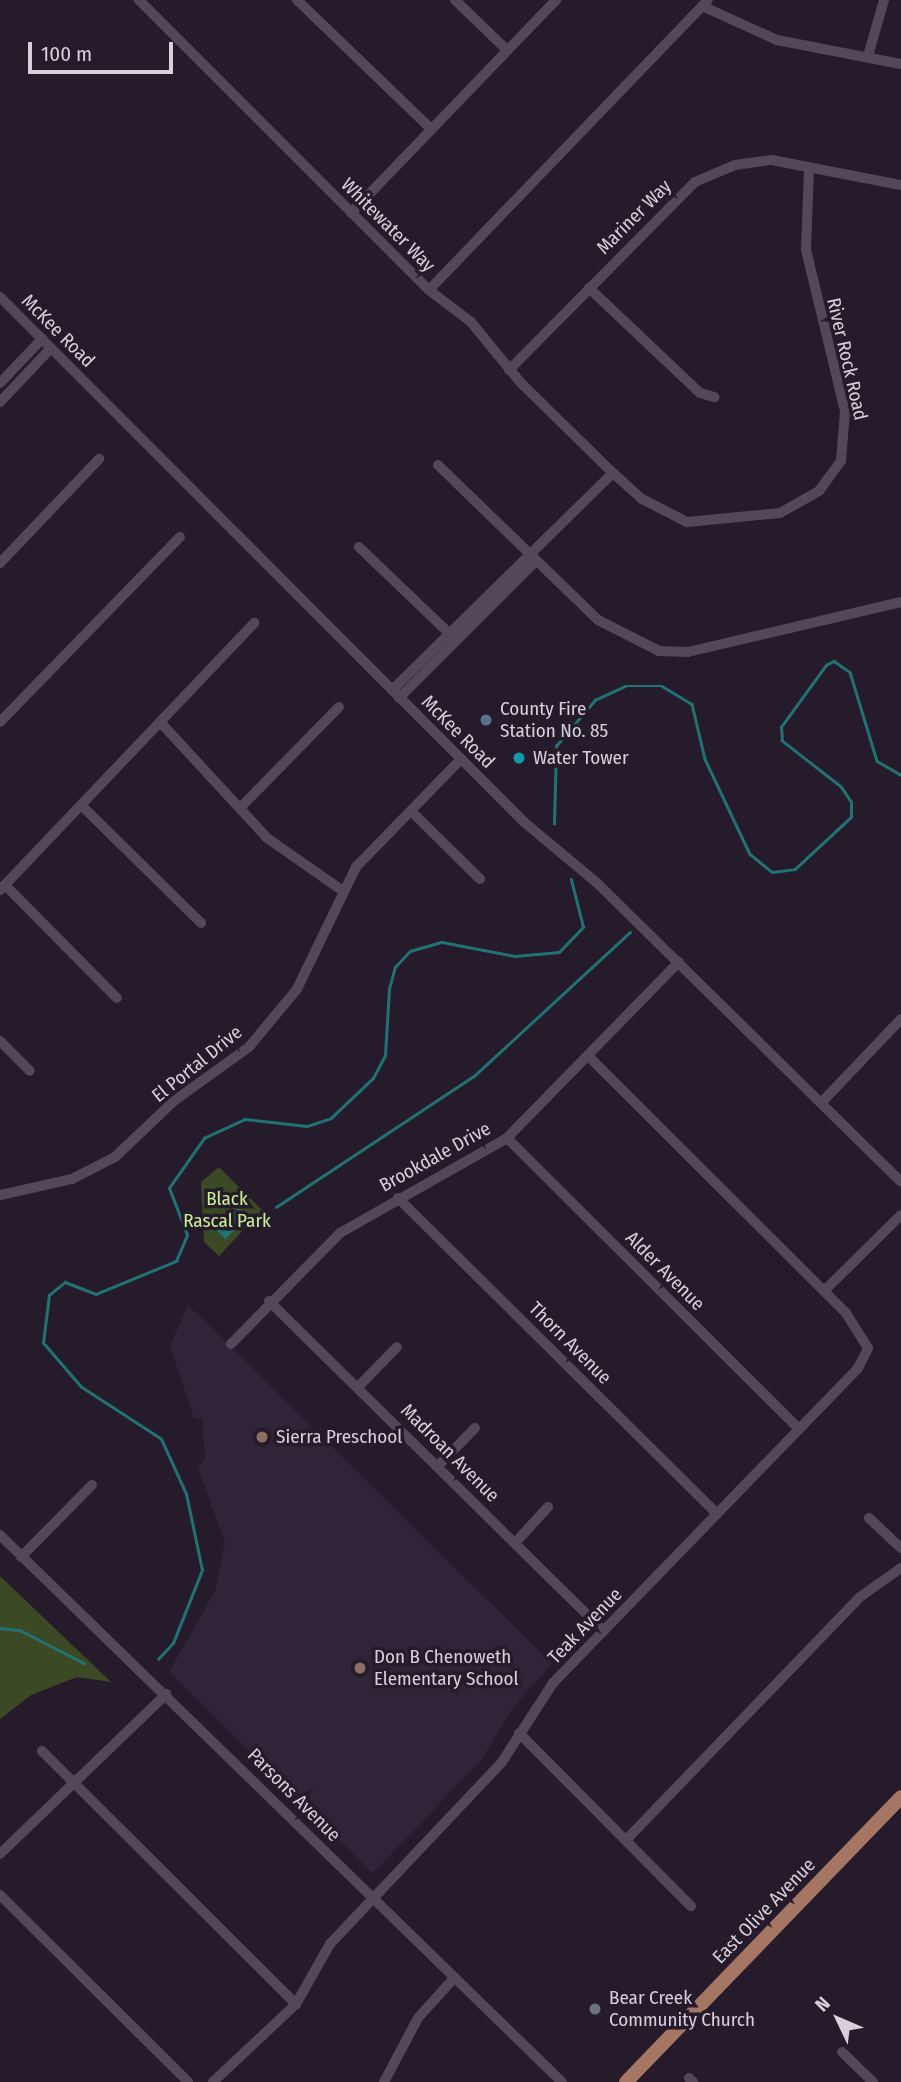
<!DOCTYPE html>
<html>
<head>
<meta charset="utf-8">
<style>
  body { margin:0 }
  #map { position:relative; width:901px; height:2082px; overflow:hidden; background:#251b2b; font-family:"Fira Sans Condensed",sans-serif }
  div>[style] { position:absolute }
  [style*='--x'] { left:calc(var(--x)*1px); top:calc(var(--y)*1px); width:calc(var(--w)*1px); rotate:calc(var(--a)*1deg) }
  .built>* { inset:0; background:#312439 }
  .green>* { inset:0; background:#3b4a24 }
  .water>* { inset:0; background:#217373; transform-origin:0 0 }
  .stream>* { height:2.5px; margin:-1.25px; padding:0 1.25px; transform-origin:1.25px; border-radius:1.25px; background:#217373 }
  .minor>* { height:10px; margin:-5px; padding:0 5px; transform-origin:5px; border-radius:5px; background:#534859 }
  .major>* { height:14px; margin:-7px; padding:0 7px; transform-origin:7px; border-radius:7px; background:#a57664 }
  .dots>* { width:19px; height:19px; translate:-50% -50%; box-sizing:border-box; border:4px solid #251b2b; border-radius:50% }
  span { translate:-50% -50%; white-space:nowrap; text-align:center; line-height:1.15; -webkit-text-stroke:7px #251b2b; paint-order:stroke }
  .street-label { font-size:19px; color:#d7d0db }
  .poi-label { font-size:19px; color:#d7d0db }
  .left { translate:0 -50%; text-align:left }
  .park-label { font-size:19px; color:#cbf093 }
  .north { position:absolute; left:803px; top:1984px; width:70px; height:70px; -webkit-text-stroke:5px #251b2b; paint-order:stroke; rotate:314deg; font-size:19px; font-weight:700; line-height:28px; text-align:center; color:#d7d0db }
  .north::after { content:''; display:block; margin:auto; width:24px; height:32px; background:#d7d0db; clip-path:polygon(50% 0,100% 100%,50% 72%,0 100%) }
  .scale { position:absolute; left:28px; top:42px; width:145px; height:32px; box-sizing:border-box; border:4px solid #d7d0db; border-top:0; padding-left:9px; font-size:21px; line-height:24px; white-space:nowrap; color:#d7d0db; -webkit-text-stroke:5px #251b2b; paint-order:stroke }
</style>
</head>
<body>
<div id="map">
  <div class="built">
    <i style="clip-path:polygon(188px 1305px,552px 1664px,514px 1706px,481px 1760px,373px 1873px,169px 1672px,215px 1591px,225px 1543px,198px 1468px,205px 1457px,202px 1418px,194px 1418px,170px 1346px)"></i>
  </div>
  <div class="green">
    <i style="clip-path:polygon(219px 1167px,262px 1210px,219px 1256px,204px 1242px,201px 1182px)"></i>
    <i style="clip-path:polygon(0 1576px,111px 1682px,77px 1677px,31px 1695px,0 1719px)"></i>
  </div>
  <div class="water">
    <i style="left:238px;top:1208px;width:13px;height:31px;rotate:45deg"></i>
  </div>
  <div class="stream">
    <i style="--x:554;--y:824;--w:78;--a:-88.5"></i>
    <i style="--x:556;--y:746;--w:60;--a:-49.7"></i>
    <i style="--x:595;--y:700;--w:33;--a:-25"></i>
    <i style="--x:625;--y:686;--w:37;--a:0"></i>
    <i style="--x:662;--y:686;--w:35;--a:31"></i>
    <i style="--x:692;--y:704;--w:57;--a:76.7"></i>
    <i style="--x:705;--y:759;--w:105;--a:64.7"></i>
    <i style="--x:750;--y:854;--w:28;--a:39"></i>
    <i style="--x:772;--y:872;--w:23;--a:-7"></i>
    <i style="--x:795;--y:869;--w:76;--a:-42.9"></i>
    <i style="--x:851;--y:817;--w:15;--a:-90"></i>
    <i style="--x:851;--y:802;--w:18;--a:-124"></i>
    <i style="--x:841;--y:787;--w:75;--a:-142.1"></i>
    <i style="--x:782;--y:741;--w:14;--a:-94"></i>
    <i style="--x:781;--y:727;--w:77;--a:-54"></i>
    <i style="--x:826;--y:665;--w:9;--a:-27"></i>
    <i style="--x:834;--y:661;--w:19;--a:35"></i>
    <i style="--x:850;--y:672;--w:93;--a:73.1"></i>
    <i style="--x:877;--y:761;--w:28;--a:30"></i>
    <i style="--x:276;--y:1207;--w:237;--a:-33.5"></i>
    <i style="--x:474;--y:1076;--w:212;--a:-42.7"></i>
    <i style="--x:0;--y:1628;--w:20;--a:6"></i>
    <i style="--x:20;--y:1630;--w:72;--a:27.3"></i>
    <i style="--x:158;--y:1659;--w:22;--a:-47"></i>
    <i style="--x:173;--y:1643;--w:79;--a:-68.3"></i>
    <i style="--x:202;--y:1570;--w:78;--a:-101.9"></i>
    <i style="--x:186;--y:1494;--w:60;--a:-114.4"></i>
    <i style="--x:161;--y:1439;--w:95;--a:-147"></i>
    <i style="--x:81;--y:1387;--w:58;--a:-130.8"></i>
    <i style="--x:43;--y:1343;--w:48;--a:-82.9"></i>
    <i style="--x:49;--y:1295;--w:21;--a:-39"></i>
    <i style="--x:65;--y:1282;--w:33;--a:21"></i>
    <i style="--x:96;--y:1294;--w:87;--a:-22.4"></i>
    <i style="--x:176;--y:1261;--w:28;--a:-67"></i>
    <i style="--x:187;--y:1235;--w:50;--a:-111"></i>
    <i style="--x:169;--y:1188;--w:61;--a:-55"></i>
    <i style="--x:204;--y:1138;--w:45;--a:-24.9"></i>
    <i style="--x:245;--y:1119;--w:62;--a:6.4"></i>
    <i style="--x:307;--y:1126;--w:25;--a:-18"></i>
    <i style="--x:331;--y:1118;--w:58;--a:-43.6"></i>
    <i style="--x:373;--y:1078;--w:26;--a:-62"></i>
    <i style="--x:385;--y:1055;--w:66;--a:-86.5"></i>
    <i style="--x:389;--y:989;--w:23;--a:-75"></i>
    <i style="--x:395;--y:967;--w:22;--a:-47"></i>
    <i style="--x:410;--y:951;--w:33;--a:-16"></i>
    <i style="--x:442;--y:942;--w:74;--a:10.9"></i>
    <i style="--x:515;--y:956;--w:44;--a:-5.2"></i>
    <i style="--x:559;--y:952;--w:35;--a:-46"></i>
    <i style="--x:583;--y:927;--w:49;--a:-104.3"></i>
  </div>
  <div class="minor">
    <i style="--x:139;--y:0;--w:410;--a:45"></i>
    <i style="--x:429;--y:290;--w:53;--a:37.3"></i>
    <i style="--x:471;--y:322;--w:79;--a:50.7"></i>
    <i style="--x:521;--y:383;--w:129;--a:44.4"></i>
    <i style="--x:613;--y:473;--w:39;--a:42"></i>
    <i style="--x:642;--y:499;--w:51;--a:27.1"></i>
    <i style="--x:687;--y:522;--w:93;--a:-5.5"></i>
    <i style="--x:780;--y:513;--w:45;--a:-29.4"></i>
    <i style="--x:819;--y:491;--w:37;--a:-54"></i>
    <i style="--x:841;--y:461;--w:50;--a:-85.4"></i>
    <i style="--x:845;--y:411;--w:166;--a:-103.6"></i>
    <i style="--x:806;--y:250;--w:82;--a:-87.9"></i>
    <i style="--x:297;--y:0;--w:186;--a:43.9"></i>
    <i style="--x:455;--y:0;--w:72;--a:43.9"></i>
    <i style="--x:702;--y:6;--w:82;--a:24.4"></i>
    <i style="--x:777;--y:40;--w:126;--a:11"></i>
    <i style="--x:868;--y:56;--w:58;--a:-74.1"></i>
    <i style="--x:351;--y:213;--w:296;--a:-46.1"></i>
    <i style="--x:589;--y:288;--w:153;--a:43.4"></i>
    <i style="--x:700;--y:393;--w:15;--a:16"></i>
    <i style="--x:429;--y:290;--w:402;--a:-46.1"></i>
    <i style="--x:0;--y:297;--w:742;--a:45.05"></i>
    <i style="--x:524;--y:822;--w:95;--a:39.9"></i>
    <i style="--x:597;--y:883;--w:426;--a:44.5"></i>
    <i style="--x:509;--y:370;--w:264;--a:-45.3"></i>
    <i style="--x:695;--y:182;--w:43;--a:-23"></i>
    <i style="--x:735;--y:165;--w:37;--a:-8"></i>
    <i style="--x:772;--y:160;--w:131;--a:11"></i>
    <i style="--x:0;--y:383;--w:61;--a:-46.3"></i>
    <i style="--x:0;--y:402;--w:74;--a:-46.6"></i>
    <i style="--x:438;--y:465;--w:223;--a:44.1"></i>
    <i style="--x:598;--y:620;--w:68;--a:26.9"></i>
    <i style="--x:659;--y:651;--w:29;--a:2"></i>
    <i style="--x:688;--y:652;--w:219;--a:-13.2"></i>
    <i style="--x:359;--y:547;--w:130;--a:43.8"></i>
    <i style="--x:0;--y:563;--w:144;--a:-46.4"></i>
    <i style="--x:392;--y:690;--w:310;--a:-44.5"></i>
    <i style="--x:399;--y:698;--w:188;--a:-45"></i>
    <i style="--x:532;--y:565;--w:10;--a:-84"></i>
    <i style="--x:0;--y:722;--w:258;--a:-45.8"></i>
    <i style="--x:161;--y:723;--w:156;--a:47.3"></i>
    <i style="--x:267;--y:838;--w:89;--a:34.9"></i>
    <i style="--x:82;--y:806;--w:167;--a:44.5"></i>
    <i style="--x:241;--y:807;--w:140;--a:-45.6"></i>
    <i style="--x:411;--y:811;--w:97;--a:44.6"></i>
    <i style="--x:5;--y:885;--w:159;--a:45.3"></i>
    <i style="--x:0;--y:890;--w:369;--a:-46.4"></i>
    <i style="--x:0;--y:1041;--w:42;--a:45"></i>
    <i style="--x:821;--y:1103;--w:116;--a:-46.4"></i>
    <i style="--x:507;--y:1138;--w:412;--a:44.9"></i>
    <i style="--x:0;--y:1195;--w:74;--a:-12.5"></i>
    <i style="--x:72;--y:1179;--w:48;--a:-27.1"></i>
    <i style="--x:115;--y:1157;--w:81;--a:-43.5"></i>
    <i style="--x:174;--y:1101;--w:92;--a:-35.8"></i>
    <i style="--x:249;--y:1047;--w:75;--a:-50.4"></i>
    <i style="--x:297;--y:989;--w:136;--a:-64.2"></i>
    <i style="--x:356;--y:867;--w:151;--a:-45.8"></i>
    <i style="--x:398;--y:1198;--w:449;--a:44.7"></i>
    <i style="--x:824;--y:1291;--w:108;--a:-44.6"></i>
    <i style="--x:269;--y:1301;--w:470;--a:44.6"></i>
    <i style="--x:231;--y:1344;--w:156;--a:-45.5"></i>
    <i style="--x:340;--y:1233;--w:192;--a:-29.6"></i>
    <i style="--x:507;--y:1138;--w:246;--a:-45.7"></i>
    <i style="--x:359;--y:1386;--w:54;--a:-45.7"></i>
    <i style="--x:438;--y:1466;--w:53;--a:-45.8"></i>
    <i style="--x:869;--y:1518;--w:44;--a:43.2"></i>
    <i style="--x:0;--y:1535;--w:784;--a:44.23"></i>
    <i style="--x:515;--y:1543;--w:49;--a:-47.5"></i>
    <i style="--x:21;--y:1557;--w:101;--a:-45.4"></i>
    <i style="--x:519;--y:1733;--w:244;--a:45.2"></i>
    <i style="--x:42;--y:1751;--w:359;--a:44.9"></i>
    <i style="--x:626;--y:1840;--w:337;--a:-46.1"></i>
    <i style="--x:860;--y:1597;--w:50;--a:-35.3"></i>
    <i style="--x:0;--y:1854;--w:231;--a:-43.9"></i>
    <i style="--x:0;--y:1895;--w:265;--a:44.8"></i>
    <i style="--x:842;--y:2052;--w:43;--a:44.1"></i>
    <i style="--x:689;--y:2078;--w:6;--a:45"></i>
    <i style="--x:213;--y:2082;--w:114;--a:-43.2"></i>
    <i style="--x:296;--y:2004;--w:69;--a:-60.5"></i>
    <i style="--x:330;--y:1944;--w:250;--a:-46.6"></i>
    <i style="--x:502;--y:1762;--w:94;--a:-57.2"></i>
    <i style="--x:553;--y:1683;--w:438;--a:-45.9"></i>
    <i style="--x:858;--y:1368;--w:22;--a:-63"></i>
    <i style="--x:868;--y:1348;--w:41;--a:-122.2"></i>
    <i style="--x:846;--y:1313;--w:364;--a:-135.1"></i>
    <i style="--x:384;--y:2082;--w:72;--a:-62"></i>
    <i style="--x:418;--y:2018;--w:54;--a:-48"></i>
  </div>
  <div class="major">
    <i style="--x:626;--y:2082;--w:396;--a:-46"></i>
  </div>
  <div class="dots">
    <i style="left:486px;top:720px;background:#5c6f8a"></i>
    <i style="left:519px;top:758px;background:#0f9aa8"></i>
    <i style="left:262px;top:1437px;background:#8d6e63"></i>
    <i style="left:360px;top:1668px;background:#8d6e63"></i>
    <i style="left:595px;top:2009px;background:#6b7280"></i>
  </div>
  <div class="street-label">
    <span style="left:634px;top:217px;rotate:-45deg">Mariner Way</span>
    <span style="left:388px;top:225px;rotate:45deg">Whitewater Way</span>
    <span style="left:58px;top:331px;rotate:45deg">McKee Road</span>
    <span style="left:847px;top:359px;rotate:77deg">River Rock Road</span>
    <span style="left:458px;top:732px;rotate:45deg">McKee Road</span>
    <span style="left:197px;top:1064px;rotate:-39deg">El Portal Drive</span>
    <span style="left:435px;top:1157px;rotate:-29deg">Brookdale Drive</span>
    <span style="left:665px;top:1271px;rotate:45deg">Alder Avenue</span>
    <span style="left:570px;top:1343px;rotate:45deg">Thorn Avenue</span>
    <span style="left:450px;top:1453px;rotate:45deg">Madroan Avenue</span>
    <span style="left:585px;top:1626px;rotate:-46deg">Teak Avenue</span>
    <span style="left:294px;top:1795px;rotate:45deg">Parsons Avenue</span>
    <span style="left:764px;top:1911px;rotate:-46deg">East Olive Avenue</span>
  </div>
  <div class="poi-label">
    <span class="left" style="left:500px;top:720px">County Fire<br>Station No. 85</span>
    <span class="left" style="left:533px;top:758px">Water Tower</span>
    <span class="left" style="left:276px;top:1437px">Sierra Preschool</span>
    <span class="left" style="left:374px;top:1668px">Don B Chenoweth<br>Elementary School</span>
    <span class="left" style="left:609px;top:2009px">Bear Creek<br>Community Church</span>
  </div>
  <div class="park-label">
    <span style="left:227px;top:1210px">Black<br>Rascal Park</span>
  </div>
  <div class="north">N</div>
  <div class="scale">100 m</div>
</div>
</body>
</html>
